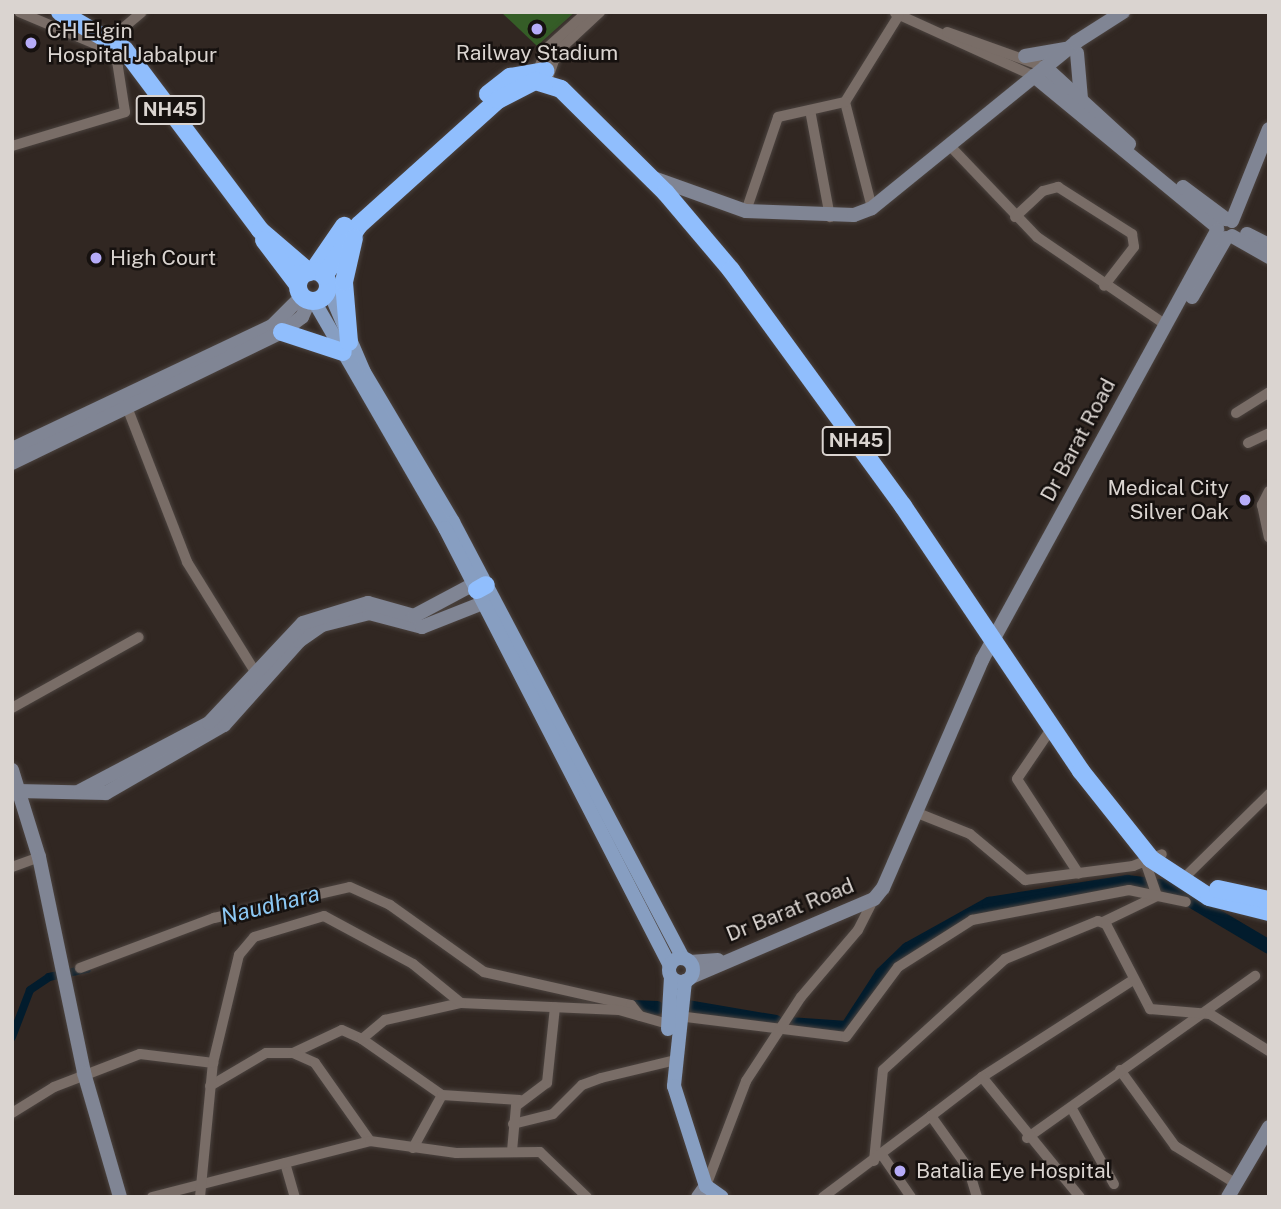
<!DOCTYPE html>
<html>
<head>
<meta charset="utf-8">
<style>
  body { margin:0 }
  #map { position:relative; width:1281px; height:1209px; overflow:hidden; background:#312722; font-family:"Public Sans",sans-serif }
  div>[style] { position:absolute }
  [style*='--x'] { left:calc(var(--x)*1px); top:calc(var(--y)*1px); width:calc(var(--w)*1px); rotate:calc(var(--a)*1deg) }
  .green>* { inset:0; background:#355d27 }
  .canal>* { height:8px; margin:-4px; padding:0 4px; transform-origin:4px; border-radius:4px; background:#021c2d }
  .river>* { height:14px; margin:-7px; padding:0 7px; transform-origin:7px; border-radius:7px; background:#021c2d }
  .roads { filter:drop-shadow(0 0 2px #4b433f) drop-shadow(0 0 2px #4b433f) }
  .street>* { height:10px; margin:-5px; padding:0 5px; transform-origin:5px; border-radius:5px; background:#796d67 }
  .secondary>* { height:14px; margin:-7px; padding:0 7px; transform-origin:7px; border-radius:7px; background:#808594 }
  .primary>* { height:14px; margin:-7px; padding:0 7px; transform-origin:7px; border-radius:7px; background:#879ec1 }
  .primary>.ring { margin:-7px; padding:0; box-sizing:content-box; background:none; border:14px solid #879ec1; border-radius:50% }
  .highway>* { height:18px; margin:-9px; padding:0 9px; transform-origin:9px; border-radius:9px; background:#90befd }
  .highway>.ring { margin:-9px; padding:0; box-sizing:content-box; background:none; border:18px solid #90befd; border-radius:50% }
  .dots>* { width:19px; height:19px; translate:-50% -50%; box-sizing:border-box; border:4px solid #16110f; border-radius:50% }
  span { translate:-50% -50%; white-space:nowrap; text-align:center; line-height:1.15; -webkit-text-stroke:5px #16110f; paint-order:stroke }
  .shield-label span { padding:2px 5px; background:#16110f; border:2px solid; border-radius:5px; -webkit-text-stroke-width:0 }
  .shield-label { font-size:19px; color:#dad4d0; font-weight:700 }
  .poi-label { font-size:21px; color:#dad4d0 }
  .left { translate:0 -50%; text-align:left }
  .right { translate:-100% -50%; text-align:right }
  .street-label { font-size:21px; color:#dad4d0 }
  .water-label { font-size:23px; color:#8cc8f4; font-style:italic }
  .frame { position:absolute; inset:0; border:14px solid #dad4d0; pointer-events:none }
</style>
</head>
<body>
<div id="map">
  <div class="green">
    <i style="clip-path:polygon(501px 12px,575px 12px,537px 46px)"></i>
  </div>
  <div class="canal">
    <i style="--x:12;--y:1037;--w:50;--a:-69"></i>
    <i style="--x:30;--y:990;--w:23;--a:-34"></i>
    <i style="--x:49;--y:977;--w:39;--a:-12"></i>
  </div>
  <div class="river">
    <i style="--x:632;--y:1007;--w:25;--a:2"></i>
    <i style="--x:687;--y:1007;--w:90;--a:9.6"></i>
    <i style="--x:789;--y:1024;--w:58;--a:3.9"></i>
    <i style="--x:847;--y:1028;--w:64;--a:-57.1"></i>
    <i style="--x:882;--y:974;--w:36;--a:-44"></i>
    <i style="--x:908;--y:949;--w:93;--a:-29.1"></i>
    <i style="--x:989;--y:904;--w:140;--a:-9.1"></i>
    <i style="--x:1127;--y:882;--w:41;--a:7"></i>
    <i style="--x:1168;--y:887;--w:117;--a:30.7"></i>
  </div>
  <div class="roads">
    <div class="street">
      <i style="--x:895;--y:13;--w:153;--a:24.4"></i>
      <i style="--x:947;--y:32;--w:104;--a:19.7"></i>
      <i style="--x:111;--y:38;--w:40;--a:-40"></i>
      <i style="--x:536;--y:74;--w:30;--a:-66"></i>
      <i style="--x:548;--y:47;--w:52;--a:-41.9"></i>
      <i style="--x:549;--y:75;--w:24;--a:-71"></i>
      <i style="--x:557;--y:52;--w:59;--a:-42.9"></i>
      <i style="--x:810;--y:110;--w:109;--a:79.4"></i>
      <i style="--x:12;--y:146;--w:118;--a:-16.7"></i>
      <i style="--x:125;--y:112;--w:52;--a:-98.9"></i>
      <i style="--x:117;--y:61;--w:28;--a:-142"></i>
      <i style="--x:95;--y:44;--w:82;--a:-157.2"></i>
      <i style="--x:951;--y:147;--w:124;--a:46.3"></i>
      <i style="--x:1037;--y:237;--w:156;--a:34.3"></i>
      <i style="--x:872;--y:208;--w:109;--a:-104.3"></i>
      <i style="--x:845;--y:102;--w:102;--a:-58.2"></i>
      <i style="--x:746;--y:211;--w:99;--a:-71.2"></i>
      <i style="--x:778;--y:117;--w:69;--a:-12.6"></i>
      <i style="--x:1015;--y:217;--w:38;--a:-43"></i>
      <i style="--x:1043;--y:191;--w:16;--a:-15"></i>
      <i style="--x:1058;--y:187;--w:88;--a:32.4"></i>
      <i style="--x:1132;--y:234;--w:13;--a:81"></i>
      <i style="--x:1134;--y:247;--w:49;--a:127.6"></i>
      <i style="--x:127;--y:407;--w:166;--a:68.8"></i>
      <i style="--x:187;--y:562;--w:137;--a:58.2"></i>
      <i style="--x:1236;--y:413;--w:39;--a:-32"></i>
      <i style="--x:1248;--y:443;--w:23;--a:-25"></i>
      <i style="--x:1269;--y:491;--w:16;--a:117"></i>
      <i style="--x:1262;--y:505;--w:33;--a:78"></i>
      <i style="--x:12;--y:708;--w:145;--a:-29.2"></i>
      <i style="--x:1051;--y:729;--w:60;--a:124.2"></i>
      <i style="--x:1017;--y:779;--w:113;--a:56.9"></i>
      <i style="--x:915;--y:812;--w:59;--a:21.8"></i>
      <i style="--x:970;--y:834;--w:72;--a:39.9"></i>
      <i style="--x:1025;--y:880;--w:109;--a:-7.4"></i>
      <i style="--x:1133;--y:866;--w:31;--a:-22"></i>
      <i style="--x:12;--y:867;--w:29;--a:-20"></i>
      <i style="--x:1188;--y:874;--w:114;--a:-44.6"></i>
      <i style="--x:1103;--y:922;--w:60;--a:-25.7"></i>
      <i style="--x:1157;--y:896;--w:36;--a:-109"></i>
      <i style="--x:80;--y:968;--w:143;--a:-20.5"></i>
      <i style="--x:214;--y:918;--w:139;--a:-12.8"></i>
      <i style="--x:350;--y:887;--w:44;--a:24.2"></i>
      <i style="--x:390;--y:905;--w:115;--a:35.5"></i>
      <i style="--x:484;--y:972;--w:151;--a:12.7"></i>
      <i style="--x:631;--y:1005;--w:14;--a:51"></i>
      <i style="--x:678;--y:1016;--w:169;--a:7.1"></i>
      <i style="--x:846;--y:1037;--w:87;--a:-53.4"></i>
      <i style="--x:898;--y:967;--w:88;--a:-32.4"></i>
      <i style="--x:972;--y:920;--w:160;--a:-10.8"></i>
      <i style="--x:1129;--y:890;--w:58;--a:11.9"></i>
      <i style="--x:293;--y:1053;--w:54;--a:-25.1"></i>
      <i style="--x:342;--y:1030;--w:22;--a:24"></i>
      <i style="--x:1120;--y:1070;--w:94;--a:54.1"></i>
      <i style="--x:1175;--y:1146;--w:70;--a:31.7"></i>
      <i style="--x:982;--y:1077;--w:179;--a:-32.7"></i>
      <i style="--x:210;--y:1086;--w:65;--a:-30.5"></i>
      <i style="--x:266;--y:1053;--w:27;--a:0"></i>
      <i style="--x:293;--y:1053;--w:24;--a:24"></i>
      <i style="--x:315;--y:1063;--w:95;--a:54.8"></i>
      <i style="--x:442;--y:1095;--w:98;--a:-145"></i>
      <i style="--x:362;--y:1039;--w:30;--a:-40"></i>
      <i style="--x:385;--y:1020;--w:78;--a:-12.6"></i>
      <i style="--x:461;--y:1003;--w:158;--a:2.5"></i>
      <i style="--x:619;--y:1010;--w:51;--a:15.9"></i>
      <i style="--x:1072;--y:1109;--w:86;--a:60.8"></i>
      <i style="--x:12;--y:1113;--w:49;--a:-31.8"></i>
      <i style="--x:54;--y:1087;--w:92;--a:-21"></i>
      <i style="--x:140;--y:1054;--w:74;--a:7"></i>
      <i style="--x:513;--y:1124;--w:41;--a:-14"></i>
      <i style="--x:553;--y:1114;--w:41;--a:-45"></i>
      <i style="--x:582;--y:1085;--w:20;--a:-20"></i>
      <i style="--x:601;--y:1078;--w:73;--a:-13.5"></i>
      <i style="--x:1027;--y:1138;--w:280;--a:-35.4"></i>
      <i style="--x:413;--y:1148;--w:60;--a:-61.3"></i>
      <i style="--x:442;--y:1095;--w:78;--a:3.7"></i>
      <i style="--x:512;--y:1151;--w:45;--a:-84.9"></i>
      <i style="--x:516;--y:1106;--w:39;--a:-37"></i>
      <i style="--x:547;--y:1083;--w:76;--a:-84"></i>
      <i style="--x:882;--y:1155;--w:51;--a:55.4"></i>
      <i style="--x:874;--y:1161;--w:91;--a:-84.4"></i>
      <i style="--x:883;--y:1070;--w:165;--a:-42.3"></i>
      <i style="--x:1005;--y:959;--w:100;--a:-22.2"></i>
      <i style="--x:1098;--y:921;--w:9;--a:21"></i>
      <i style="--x:1106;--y:924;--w:96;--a:62.6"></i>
      <i style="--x:1150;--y:1009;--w:60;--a:4.8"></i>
      <i style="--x:1210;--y:1014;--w:70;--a:32.1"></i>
      <i style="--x:285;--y:1163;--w:35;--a:74"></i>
      <i style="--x:706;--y:1186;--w:112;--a:-69.1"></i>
      <i style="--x:746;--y:1081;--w:100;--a:-56.8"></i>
      <i style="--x:801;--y:997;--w:88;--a:-49.6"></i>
      <i style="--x:858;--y:930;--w:35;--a:-63"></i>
      <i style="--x:152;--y:1197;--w:225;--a:-14.4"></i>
      <i style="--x:370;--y:1141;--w:87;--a:7.9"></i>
      <i style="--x:456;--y:1153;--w:84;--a:-0.7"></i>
      <i style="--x:540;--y:1152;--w:65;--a:43.8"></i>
      <i style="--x:200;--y:1197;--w:135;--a:-84.5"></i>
      <i style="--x:213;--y:1063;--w:111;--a:-76.5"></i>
      <i style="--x:239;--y:955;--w:23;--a:-50"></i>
      <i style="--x:254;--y:937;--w:73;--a:-16.7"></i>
      <i style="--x:324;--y:916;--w:101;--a:28.3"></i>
      <i style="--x:413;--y:964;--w:62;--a:39.1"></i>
      <i style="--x:823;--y:1197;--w:135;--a:-36.9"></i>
      <i style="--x:977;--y:1197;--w:30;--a:-107"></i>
      <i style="--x:968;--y:1168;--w:64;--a:-125.4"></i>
      <i style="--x:931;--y:1116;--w:64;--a:-37.4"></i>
      <i style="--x:982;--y:1077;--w:155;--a:50.8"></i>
    </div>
    <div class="secondary">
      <i style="--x:1077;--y:53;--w:46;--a:85"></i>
      <i style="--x:1025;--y:56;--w:41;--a:-9.9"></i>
      <i style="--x:1045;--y:67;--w:114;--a:42.5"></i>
      <i style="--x:1034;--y:76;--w:237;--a:39.5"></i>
      <i style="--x:648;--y:176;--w:104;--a:19.7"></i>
      <i style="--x:746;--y:211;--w:108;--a:2.1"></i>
      <i style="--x:854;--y:215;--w:19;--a:-21"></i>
      <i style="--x:872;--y:208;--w:263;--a:-39.1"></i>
      <i style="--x:1076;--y:42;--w:56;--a:-32.6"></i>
      <i style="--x:1183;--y:187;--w:54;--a:36.7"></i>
      <i style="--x:1232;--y:221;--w:99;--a:-68.1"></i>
      <i style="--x:1247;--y:234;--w:25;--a:27"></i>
      <i style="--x:1232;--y:236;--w:43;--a:29.6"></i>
      <i style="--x:1192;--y:297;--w:68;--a:-60"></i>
      <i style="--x:12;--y:449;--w:288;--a:-25.3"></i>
      <i style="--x:272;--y:326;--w:42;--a:-45"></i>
      <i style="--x:12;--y:463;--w:300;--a:-25.9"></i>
      <i style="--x:282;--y:332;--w:25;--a:-37"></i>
      <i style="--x:302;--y:317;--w:17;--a:-66"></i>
      <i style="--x:12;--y:770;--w:91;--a:72.8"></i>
      <i style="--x:39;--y:857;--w:221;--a:78.2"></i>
      <i style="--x:84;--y:1073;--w:129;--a:73.8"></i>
      <i style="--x:18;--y:791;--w:88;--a:1.3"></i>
      <i style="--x:106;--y:793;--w:136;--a:-30"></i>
      <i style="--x:224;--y:725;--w:113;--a:-48.2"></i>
      <i style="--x:299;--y:641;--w:28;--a:-35"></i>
      <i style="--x:322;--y:625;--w:49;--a:-14.3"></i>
      <i style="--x:369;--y:613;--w:55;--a:14.8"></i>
      <i style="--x:422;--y:627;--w:66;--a:-21.5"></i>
      <i style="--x:80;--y:791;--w:146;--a:-27.8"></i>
      <i style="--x:209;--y:723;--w:137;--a:-46.8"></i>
      <i style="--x:303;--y:623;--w:68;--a:-17.1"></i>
      <i style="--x:368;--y:603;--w:48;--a:15.8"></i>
      <i style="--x:414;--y:616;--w:68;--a:-28.1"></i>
      <i style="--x:690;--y:962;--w:28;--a:-4"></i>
      <i style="--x:691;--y:977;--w:199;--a:-23.1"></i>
      <i style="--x:874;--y:899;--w:14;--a:-51"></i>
      <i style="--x:883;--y:888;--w:249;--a:-66.5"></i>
      <i style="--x:982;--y:660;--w:490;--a:-61.3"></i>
      <i style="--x:698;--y:1197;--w:14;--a:-54"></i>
      <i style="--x:1228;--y:1197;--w:81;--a:-59.6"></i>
    </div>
    <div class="primary">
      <i style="--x:328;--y:288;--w:91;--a:66.8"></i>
      <i style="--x:364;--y:372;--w:174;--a:59.3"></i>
      <i style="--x:453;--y:522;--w:493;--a:62.2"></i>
      <i style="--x:314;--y:301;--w:262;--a:60"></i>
      <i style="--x:445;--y:528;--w:492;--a:62.8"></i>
      <i class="ring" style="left:669px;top:958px;width:10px;height:10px"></i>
      <i style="--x:685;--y:981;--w:106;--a:96"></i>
      <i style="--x:674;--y:1086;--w:105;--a:72.3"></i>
      <i style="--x:706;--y:1186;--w:19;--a:35"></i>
      <i style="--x:668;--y:1029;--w:52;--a:-86.7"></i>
    </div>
    <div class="highway">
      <i style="--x:60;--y:12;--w:75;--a:30.3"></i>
      <i style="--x:125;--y:50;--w:225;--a:53.1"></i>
      <i style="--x:260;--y:230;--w:65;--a:40.6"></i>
      <i style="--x:488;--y:94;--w:28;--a:-38"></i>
      <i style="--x:510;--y:77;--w:36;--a:-10"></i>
      <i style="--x:264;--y:240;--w:56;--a:52.9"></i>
      <i style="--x:313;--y:271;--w:55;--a:-55.4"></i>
      <i class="ring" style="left:298px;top:271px;width:12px;height:12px"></i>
      <i style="--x:324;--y:276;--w:62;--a:-55.5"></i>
      <i style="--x:359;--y:225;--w:187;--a:-42"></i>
      <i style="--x:498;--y:100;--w:42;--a:-27.2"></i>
      <i style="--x:535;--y:81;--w:27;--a:17"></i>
      <i style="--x:561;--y:89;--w:148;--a:44.7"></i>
      <i style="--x:666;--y:193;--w:101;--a:49.8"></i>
      <i style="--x:731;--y:270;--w:292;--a:53.9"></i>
      <i style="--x:903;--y:506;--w:319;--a:56.1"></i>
      <i style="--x:1081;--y:771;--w:112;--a:51.5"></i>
      <i style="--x:1151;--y:859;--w:69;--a:33.2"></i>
      <i style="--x:1209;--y:897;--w:62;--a:14"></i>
      <i style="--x:282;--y:332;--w:64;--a:18.2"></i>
      <i style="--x:349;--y:342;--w:60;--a:-94.8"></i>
      <i style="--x:344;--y:282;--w:45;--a:-77.2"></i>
      <i style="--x:477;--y:590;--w:10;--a:-29"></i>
      <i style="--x:1218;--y:889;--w:52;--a:12.2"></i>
    </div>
  </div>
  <div class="dots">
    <i style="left:537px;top:29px;background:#b6acf8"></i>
    <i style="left:31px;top:43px;background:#b6acf8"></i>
    <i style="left:96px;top:258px;background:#b6acf8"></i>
    <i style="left:1245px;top:500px;background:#b6acf8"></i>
    <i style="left:900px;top:1171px;background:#b6acf8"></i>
  </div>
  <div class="shield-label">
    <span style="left:170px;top:110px">NH45</span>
    <span style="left:856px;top:441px">NH45</span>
  </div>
  <div class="poi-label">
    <span class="left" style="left:47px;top:43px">CH Elgin<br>Hospital Jabalpur</span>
    <span style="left:537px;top:53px">Railway Stadium</span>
    <span class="left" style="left:110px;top:258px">High Court</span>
    <span class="right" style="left:1229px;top:500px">Medical City<br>Silver Oak</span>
    <span class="left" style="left:916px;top:1171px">Batalia Eye Hospital</span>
  </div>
  <div class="street-label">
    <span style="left:1078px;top:440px;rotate:-62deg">Dr Barat Road</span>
    <span style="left:790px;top:910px;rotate:-22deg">Dr Barat Road</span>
  </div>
  <div class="water-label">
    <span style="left:270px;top:905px;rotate:-14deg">Naudhara</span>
  </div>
  <div class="frame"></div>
</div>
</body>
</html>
